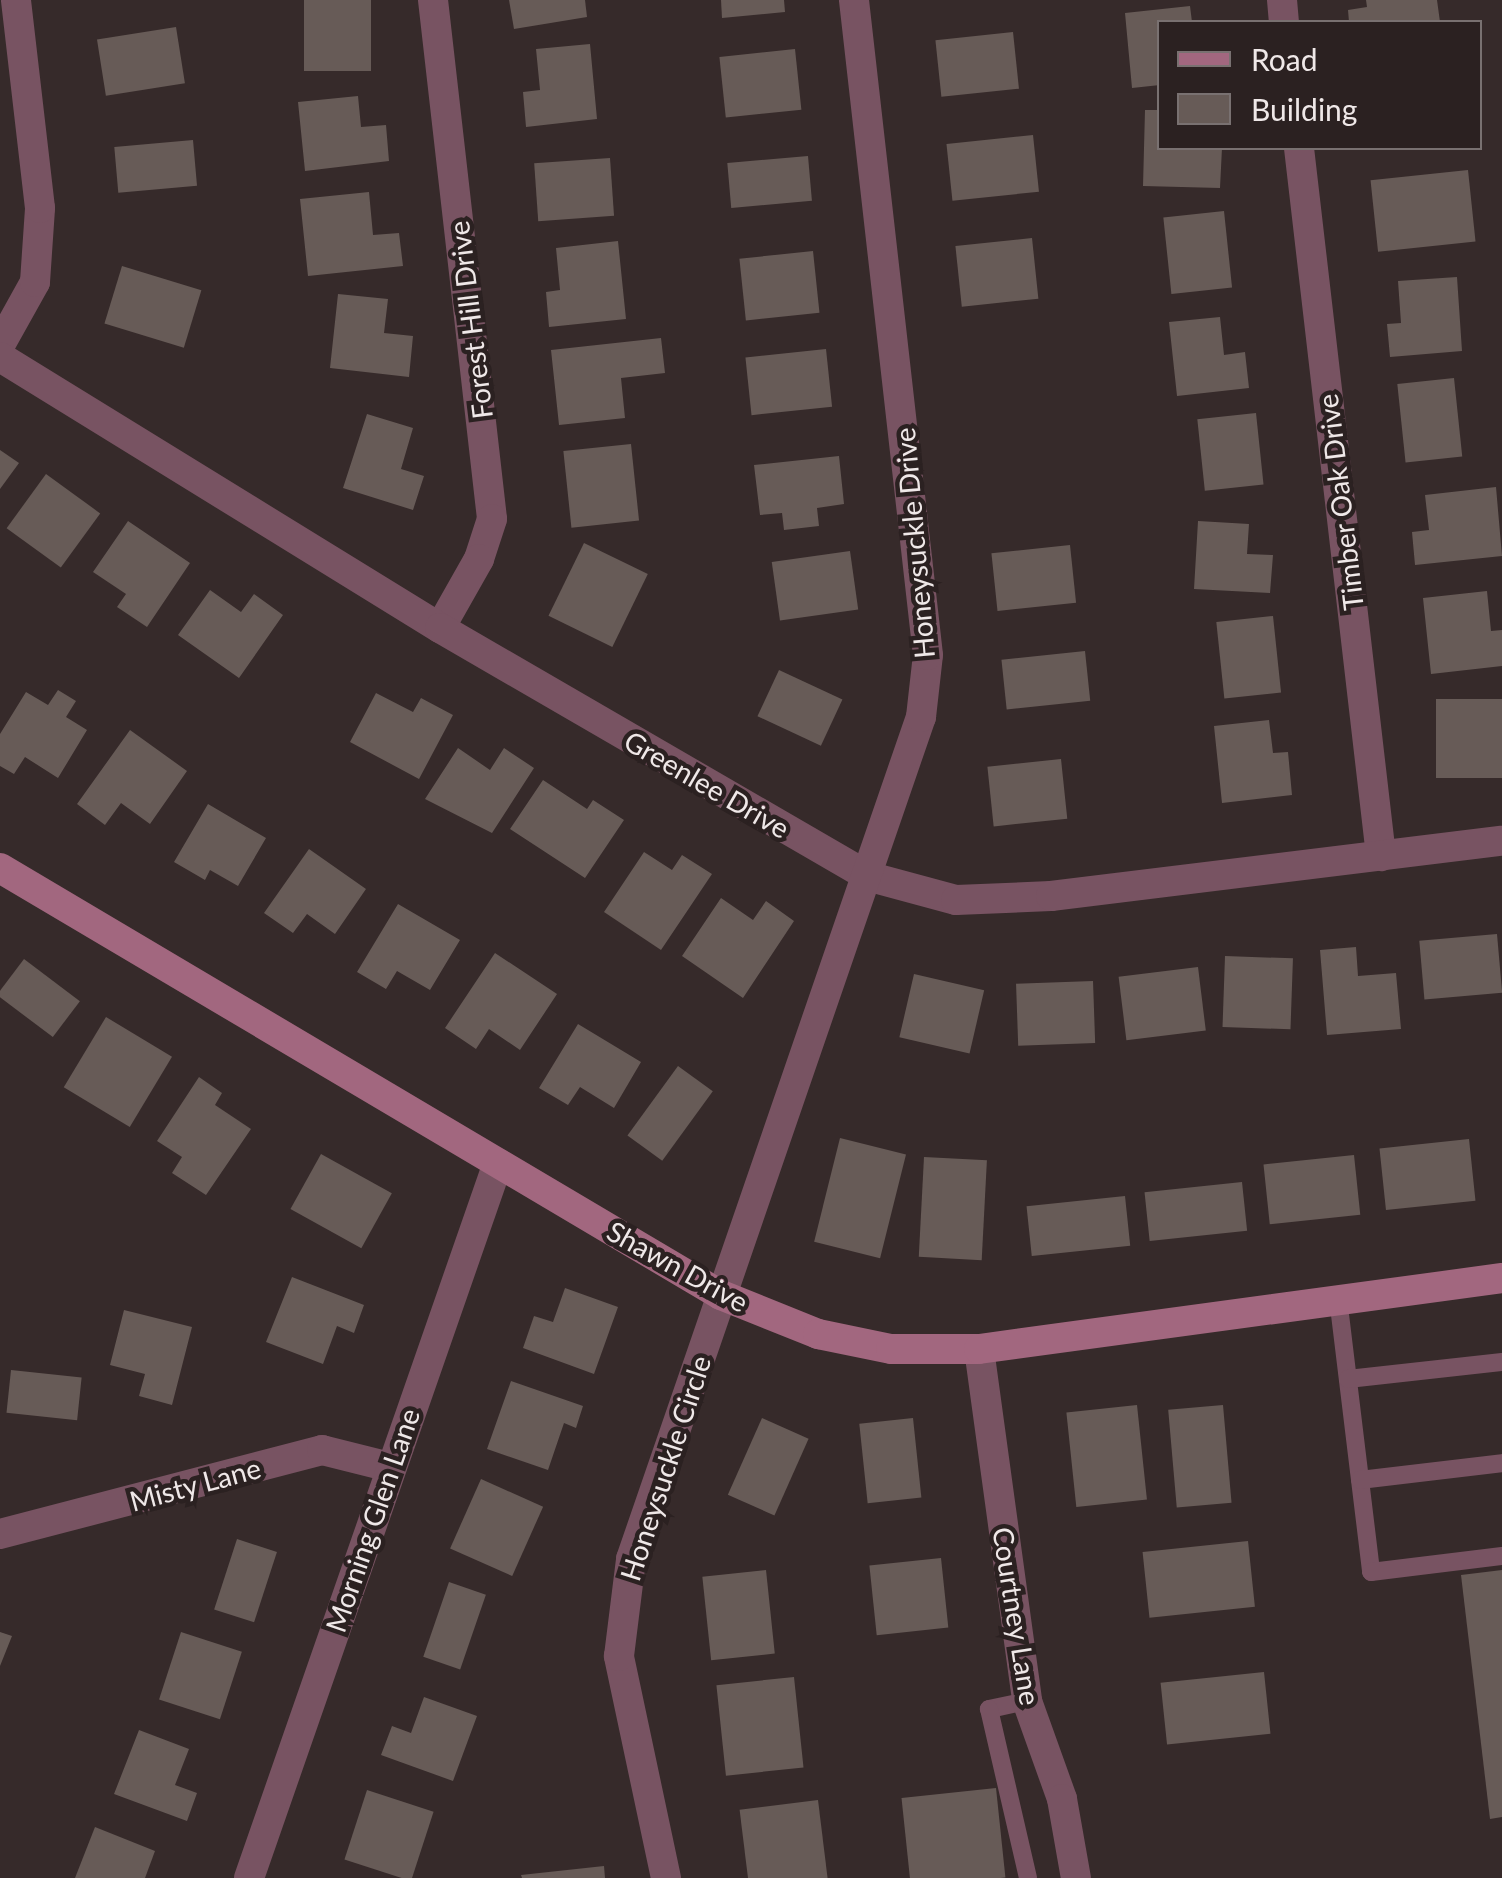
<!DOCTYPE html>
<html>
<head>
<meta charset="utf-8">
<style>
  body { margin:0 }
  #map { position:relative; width:1502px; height:1878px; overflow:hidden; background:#362a2a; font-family:Lato,sans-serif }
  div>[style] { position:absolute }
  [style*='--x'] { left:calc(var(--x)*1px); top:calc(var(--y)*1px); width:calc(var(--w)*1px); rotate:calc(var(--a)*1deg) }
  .building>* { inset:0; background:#675b57; transform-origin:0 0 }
  .lane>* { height:18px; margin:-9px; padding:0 9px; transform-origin:9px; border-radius:9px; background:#785362 }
  .street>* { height:30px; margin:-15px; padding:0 15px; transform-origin:15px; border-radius:15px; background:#785362 }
  .secondary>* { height:30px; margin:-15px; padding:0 15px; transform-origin:15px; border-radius:15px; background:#a2677f }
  span { translate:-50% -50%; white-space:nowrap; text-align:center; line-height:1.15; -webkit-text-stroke:9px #2b2121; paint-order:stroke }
  .street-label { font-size:28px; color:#efe8e8 }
  .legend { position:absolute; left:1157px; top:20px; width:325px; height:130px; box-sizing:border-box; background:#2b2121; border:2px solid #797171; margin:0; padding:12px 18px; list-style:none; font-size:30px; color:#efe8e8 }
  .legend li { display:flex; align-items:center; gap:20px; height:50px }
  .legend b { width:50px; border:2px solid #797171 }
</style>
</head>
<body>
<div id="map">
  <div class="building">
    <i style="left:304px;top:0;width:67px;height:71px"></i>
    <i style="clip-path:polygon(509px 0,585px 0,587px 17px,514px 29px)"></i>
    <i style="clip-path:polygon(721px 0,784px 0,785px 12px,722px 18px)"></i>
    <i style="clip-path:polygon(1366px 0,1437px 0,1440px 22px,1349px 22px,1348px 10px,1367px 7px)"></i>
    <i style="clip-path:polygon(1190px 6px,1192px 22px,1160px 22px,1160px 85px,1132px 88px,1125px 13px)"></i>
    <i style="left:176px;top:27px;width:57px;height:80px;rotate:81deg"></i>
    <i style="left:1013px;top:32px;width:57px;height:78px;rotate:84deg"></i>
    <i style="clip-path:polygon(590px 44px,597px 119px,526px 127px,523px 92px,540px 90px,536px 49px)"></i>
    <i style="left:795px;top:49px;width:61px;height:76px;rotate:84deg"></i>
    <i style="clip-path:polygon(358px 96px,361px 127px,386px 125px,389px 161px,305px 171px,298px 102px)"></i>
    <i style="clip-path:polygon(1145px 110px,1160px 110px,1160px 148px,1222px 148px,1220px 188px,1143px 186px)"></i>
    <i style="left:1033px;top:135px;width:57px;height:87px;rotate:84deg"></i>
    <i style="left:193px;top:140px;width:46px;height:79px;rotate:85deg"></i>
    <i style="left:808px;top:156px;width:45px;height:81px;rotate:85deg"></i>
    <i style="left:610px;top:158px;width:58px;height:76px;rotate:86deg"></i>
    <i style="left:1468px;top:170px;width:72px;height:98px;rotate:84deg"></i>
    <i style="clip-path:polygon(369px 192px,373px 235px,399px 233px,403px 266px,308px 276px,300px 199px)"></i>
    <i style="left:1224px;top:211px;width:77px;height:61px;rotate:84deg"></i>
    <i style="left:1032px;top:238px;width:61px;height:77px;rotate:84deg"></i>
    <i style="clip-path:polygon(618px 241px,626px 319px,549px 327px,546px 292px,560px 290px,556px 248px)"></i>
    <i style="left:813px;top:251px;width:62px;height:74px;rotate:84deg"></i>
    <i style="left:122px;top:266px;width:83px;height:60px;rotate:17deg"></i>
    <i style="clip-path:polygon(1457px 277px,1462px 351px,1390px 357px,1387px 324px,1401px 323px,1398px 281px)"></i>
    <i style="clip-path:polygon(338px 294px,388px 299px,384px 333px,413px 336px,409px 377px,330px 368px)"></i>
    <i style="clip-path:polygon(1220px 317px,1224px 355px,1245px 352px,1249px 388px,1177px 396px,1169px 322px)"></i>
    <i style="clip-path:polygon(661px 338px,665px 373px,621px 378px,625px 418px,559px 425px,551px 350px)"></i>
    <i style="left:826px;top:349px;width:58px;height:81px;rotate:84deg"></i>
    <i style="left:1454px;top:378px;width:79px;height:57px;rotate:84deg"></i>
    <i style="left:1256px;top:413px;width:72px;height:59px;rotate:84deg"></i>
    <i style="clip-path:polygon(367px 414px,413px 428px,401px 469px,424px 476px,413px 510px,343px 488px)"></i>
    <i style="left:631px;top:444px;width:77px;height:68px;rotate:84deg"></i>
    <i style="clip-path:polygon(0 450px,19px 463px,0 489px)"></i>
    <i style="clip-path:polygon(839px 456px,844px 504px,817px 508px,819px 526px,784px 530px,782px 513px,760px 515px,754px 465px)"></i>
    <i style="left:46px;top:474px;width:67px;height:67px;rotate:36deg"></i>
    <i style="clip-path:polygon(1496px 487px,1502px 556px,1415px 565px,1412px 532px,1429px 530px,1425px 495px)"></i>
    <i style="clip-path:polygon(128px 521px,190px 563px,147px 627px,117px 607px,126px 594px,93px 572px)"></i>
    <i style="clip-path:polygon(1198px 521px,1249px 524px,1247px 554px,1273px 555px,1270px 593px,1194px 589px)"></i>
    <i style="left:584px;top:543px;width:71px;height:81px;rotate:26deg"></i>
    <i style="left:1070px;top:545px;width:58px;height:79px;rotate:84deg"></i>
    <i style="left:850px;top:551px;width:59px;height:79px;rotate:82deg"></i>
    <i style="clip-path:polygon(210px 590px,241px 612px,254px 594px,283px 615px,239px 678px,178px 635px)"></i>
    <i style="clip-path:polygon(1487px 591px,1491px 631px,1502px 630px,1502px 666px,1431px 674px,1423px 598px)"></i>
    <i style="left:1273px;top:616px;width:77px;height:57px;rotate:84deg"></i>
    <i style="left:1085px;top:651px;width:50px;height:84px;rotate:84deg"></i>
    <i style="left:779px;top:670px;width:70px;height:51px;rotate:25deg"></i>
    <i style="clip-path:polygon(58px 690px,76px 701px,66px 717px,87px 730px,58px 778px,25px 757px,14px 774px,0 766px,0 734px,26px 692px,48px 705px)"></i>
    <i style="clip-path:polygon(376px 693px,413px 712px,421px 698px,453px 715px,419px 779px,350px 742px)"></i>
    <i style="left:1502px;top:699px;width:79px;height:66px;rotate:90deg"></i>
    <i style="clip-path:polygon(1269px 720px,1273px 753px,1288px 752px,1292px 795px,1222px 803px,1214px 726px)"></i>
    <i style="clip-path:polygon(130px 730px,187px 771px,150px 824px,121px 803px,105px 825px,77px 804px)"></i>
    <i style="clip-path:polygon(458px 748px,490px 770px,504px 748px,534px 768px,492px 833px,425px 799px)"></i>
    <i style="left:1061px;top:759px;width:60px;height:74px;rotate:84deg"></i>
    <i style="clip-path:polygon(543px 780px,587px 809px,593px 800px,624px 820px,585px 878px,510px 829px)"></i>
    <i style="clip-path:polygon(208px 804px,266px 838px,238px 886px,210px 870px,205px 880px,174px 862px)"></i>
    <i style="clip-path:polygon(309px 849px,366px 889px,335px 934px,307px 914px,293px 933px,264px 913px)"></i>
    <i style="clip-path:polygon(644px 852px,672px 870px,682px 855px,712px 874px,661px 950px,604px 912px)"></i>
    <i style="clip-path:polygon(721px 898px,753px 920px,766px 901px,794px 921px,743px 998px,682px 956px)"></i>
    <i style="clip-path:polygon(398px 904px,460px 940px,430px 990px,397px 971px,386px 989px,357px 972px)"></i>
    <i style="left:1497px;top:934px;width:59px;height:78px;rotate:85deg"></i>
    <i style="clip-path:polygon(1356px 947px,1358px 976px,1396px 973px,1401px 1029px,1327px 1035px,1320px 950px)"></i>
    <i style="clip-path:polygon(495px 953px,557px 994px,520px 1050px,489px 1029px,476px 1049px,445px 1028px)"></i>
    <i style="left:1225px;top:956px;width:68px;height:71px;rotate:2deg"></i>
    <i style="left:24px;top:959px;width:70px;height:45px;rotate:37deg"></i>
    <i style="left:1198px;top:967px;width:64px;height:80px;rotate:83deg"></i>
    <i style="left:914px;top:974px;width:72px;height:65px;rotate:13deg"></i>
    <i style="left:1093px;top:981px;width:62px;height:77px;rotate:88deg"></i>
    <i style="left:106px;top:1017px;width:77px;height:82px;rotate:31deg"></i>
    <i style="clip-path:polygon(578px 1024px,641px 1062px,614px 1108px,580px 1087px,568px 1105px,539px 1088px)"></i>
    <i style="left:678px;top:1066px;width:43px;height:86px;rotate:36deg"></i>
    <i style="clip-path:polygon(199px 1077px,222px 1093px,215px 1105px,251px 1129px,206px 1195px,172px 1173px,182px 1157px,157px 1141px)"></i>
    <i style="left:840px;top:1138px;width:68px;height:107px;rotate:14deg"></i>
    <i style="left:1469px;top:1139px;width:62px;height:90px;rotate:84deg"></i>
    <i style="left:321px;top:1154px;width:81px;height:63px;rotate:29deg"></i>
    <i style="left:1354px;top:1155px;width:60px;height:91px;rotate:84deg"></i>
    <i style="left:924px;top:1157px;width:63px;height:100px;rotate:3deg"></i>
    <i style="left:1242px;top:1182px;width:49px;height:98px;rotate:84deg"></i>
    <i style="left:1125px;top:1196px;width:50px;height:99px;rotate:84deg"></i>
    <i style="clip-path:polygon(292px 1277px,364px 1305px,354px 1333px,337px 1326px,323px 1364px,266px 1342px)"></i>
    <i style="clip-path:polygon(565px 1288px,618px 1307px,594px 1374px,523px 1348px,534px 1316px,553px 1322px)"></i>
    <i style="clip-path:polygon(124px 1310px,192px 1327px,172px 1405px,139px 1396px,145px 1374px,110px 1365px)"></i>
    <i style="left:11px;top:1370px;width:71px;height:43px;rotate:6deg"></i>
    <i style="clip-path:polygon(511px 1381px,583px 1406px,576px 1428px,564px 1423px,548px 1470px,487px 1449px)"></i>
    <i style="left:1137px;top:1405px;width:95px;height:71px;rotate:84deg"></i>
    <i style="left:1223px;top:1405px;width:98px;height:55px;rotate:85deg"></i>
    <i style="left:762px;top:1418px;width:51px;height:84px;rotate:24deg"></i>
    <i style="left:913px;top:1418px;width:80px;height:54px;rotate:84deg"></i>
    <i style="left:481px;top:1479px;width:68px;height:76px;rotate:24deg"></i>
    <i style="left:237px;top:1539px;width:42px;height:74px;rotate:18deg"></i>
    <i style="left:1248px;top:1541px;width:66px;height:106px;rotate:84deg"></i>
    <i style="left:941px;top:1558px;width:70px;height:72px;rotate:84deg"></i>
    <i style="left:766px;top:1570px;width:84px;height:64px;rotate:84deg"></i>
    <i style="clip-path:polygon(1502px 1570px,1502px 1817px,1490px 1819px,1461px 1575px)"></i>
    <i style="left:449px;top:1582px;width:39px;height:79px;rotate:19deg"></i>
    <i style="clip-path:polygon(0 1632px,12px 1636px,0 1666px)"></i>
    <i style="left:181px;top:1632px;width:64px;height:71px;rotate:18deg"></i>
    <i style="left:1264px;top:1672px;width:62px;height:104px;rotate:84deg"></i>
    <i style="left:794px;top:1677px;width:91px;height:78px;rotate:84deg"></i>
    <i style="clip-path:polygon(424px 1697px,477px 1716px,453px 1781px,381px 1755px,392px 1726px,411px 1733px)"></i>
    <i style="clip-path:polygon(139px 1730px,189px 1749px,175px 1785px,197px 1793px,187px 1821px,114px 1794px)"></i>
    <i style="left:996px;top:1788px;width:90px;height:95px;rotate:84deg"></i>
    <i style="left:367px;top:1790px;width:70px;height:73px;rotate:18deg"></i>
    <i style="left:818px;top:1800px;width:79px;height:79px;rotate:83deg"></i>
    <i style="clip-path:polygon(95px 1827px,155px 1851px,145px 1878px,75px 1878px)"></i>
    <i style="clip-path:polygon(604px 1866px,605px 1878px,522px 1878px,521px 1875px)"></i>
  </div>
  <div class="lane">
    <i style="--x:1338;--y:1298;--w:276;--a:83.1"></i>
    <i style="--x:1371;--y:1572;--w:132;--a:-7"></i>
    <i style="--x:1348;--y:1379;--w:155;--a:-6.3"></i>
    <i style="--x:1360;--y:1480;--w:143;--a:-6.8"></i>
    <i style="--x:1027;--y:1701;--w:39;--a:168"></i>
    <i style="--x:989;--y:1709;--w:173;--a:77"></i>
  </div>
  <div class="street">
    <i style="--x:433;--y:0;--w:522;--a:83.51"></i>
    <i style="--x:492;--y:519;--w:42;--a:108"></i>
    <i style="--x:479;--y:559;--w:79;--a:119.5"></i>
    <i style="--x:1282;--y:0;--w:22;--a:85"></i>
    <i style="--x:1299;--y:148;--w:713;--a:83.39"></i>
    <i style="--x:0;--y:345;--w:72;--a:-60.9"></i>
    <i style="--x:35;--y:282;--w:74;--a:-86.1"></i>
    <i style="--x:40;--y:208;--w:209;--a:-96.6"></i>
    <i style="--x:0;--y:357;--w:517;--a:31.63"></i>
    <i style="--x:440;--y:628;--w:494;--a:30.1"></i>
    <i style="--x:867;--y:876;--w:92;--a:15.1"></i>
    <i style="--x:956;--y:900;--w:95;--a:-2.4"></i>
    <i style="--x:1051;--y:896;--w:454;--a:-7"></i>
    <i style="--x:979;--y:1349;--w:355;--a:82.2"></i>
    <i style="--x:1027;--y:1701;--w:104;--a:70.3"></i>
    <i style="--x:1062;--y:1799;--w:80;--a:80"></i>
    <i style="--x:0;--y:1534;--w:333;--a:-14.6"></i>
    <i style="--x:322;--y:1450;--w:70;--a:14"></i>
    <i style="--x:249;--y:1878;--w:757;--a:-70.8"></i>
    <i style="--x:666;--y:1878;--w:227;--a:-102"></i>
    <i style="--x:619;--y:1656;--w:98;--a:-82.9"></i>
    <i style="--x:631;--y:1559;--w:891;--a:-71"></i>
    <i style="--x:921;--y:717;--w:62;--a:-83.6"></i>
    <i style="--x:928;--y:655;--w:659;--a:-96.45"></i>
  </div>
  <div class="secondary">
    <i style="--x:0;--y:868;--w:838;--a:30.64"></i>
    <i style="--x:721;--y:1295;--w:105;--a:21.9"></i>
    <i style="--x:818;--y:1334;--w:75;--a:11.6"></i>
    <i style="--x:891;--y:1349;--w:88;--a:0"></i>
    <i style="--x:979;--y:1349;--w:528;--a:-7.73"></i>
  </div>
  <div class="street-label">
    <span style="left:470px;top:320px;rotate:-97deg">Forest Hill Drive</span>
    <span style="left:1340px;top:502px;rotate:-97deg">Timber Oak Drive</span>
    <span style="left:914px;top:543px;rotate:-95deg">Honeysuckle Drive</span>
    <span style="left:707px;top:784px;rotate:30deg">Greenlee Drive</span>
    <span style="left:678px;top:1266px;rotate:29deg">Shawn Drive</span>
    <span style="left:665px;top:1468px;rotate:-72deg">Honeysuckle Circle</span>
    <span style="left:195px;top:1484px;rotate:-15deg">Misty Lane</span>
    <span style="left:372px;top:1520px;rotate:-71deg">Morning Glen Lane</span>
    <span style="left:1017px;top:1616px;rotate:81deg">Courtney Lane</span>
  </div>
  <ul class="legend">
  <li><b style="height:12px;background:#a2677f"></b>Road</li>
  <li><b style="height:28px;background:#675b57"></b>Building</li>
  </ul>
</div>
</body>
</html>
